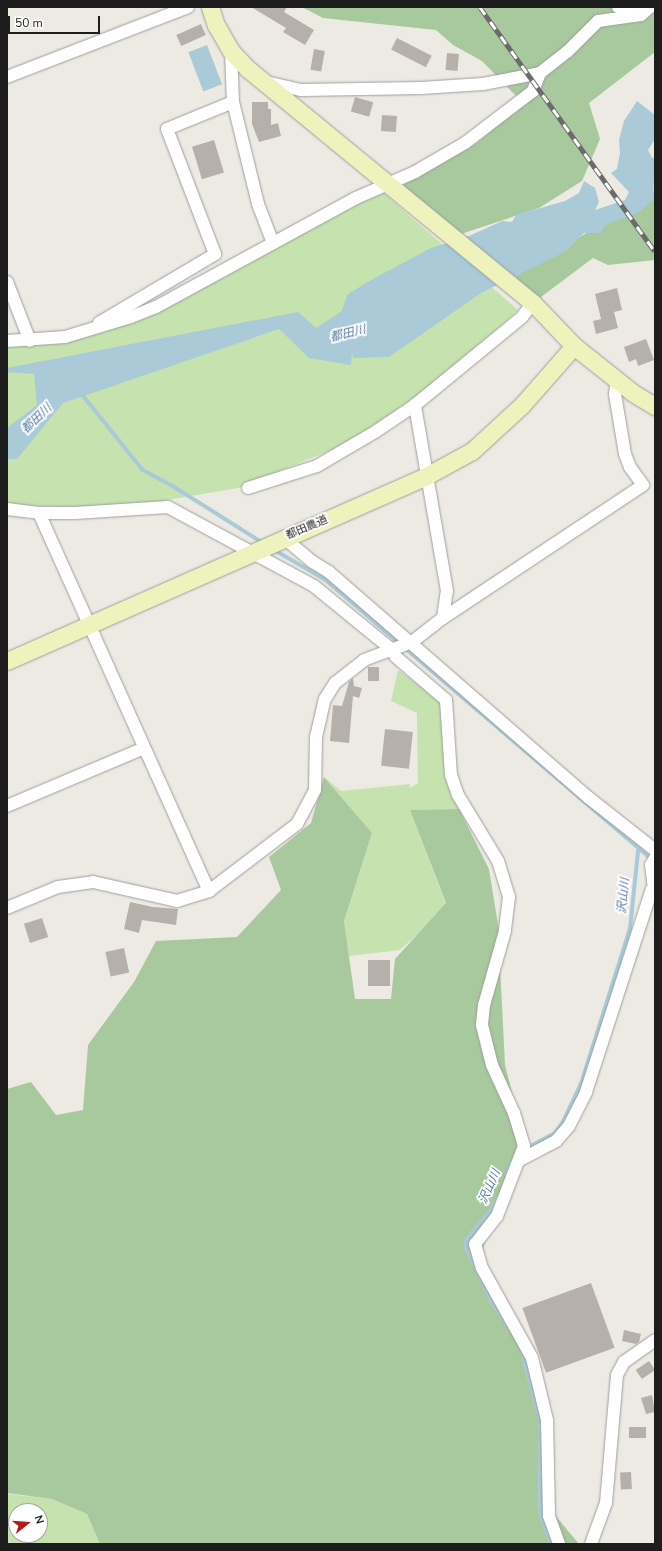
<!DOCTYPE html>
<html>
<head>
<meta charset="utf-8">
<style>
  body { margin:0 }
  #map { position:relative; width:662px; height:1551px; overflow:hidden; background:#edeae4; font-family:"Nunito Sans","Noto Sans JP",sans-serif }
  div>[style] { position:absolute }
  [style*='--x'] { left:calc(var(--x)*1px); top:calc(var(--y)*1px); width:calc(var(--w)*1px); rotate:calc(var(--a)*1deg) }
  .grass>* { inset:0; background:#c6e2af }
  .forest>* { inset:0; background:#a8c89d }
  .water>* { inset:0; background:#a9cad6; transform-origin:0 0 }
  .stream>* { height:3.5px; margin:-1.75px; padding:0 1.75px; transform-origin:1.75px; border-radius:1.75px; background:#a9cad6 }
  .building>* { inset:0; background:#b6b0aa; transform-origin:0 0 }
  .roads { filter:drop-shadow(0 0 1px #9e9e9e) drop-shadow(0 0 1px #9e9e9e) }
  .street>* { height:12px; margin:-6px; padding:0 6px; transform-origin:6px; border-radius:6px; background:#fff }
  .secondary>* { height:17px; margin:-8.5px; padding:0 8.5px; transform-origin:8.5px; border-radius:8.5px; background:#eef2bd }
  .rail>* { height:4.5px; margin-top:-2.25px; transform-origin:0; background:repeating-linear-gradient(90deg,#fff 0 9px,#6b6b6b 0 18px); box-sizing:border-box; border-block:1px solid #6b6b6b }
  span { translate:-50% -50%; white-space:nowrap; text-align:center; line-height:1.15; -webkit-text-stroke:3.5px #fff; paint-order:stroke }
  .street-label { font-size:11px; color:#1d1d1d }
  .water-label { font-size:12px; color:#5478a2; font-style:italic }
  .frame { position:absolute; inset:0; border:8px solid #1d1d1d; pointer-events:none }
  .north { position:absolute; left:8px; top:1503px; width:40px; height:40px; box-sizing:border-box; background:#fff; border:1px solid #a5a5a5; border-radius:50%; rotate:73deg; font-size:11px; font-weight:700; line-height:16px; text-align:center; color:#1d1d1d }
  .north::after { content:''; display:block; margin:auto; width:14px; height:18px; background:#b41b16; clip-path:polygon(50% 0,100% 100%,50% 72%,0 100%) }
  .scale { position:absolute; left:8px; top:16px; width:92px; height:18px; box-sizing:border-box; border:2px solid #1d1d1d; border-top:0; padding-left:5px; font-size:12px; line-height:14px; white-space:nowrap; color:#1d1d1d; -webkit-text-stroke:3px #fff; paint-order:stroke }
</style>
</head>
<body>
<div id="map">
  <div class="grass">
    <i style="clip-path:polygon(382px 192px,518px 310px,443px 378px,348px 443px,238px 488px,121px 508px,7px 505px,7px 337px,101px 332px)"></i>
    <i style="clip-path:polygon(398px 670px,443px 703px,450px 785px,459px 809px,410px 810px,447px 907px,400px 950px,349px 956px,344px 921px,372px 833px,324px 777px,341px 791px,410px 784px,410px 788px,418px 783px,417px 713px,391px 701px)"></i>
    <i style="clip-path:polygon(evenodd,7px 1494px,52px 1499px,87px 1514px,100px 1544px,7px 1544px,7px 1494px,16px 1511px,40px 1511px,40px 1535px,16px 1535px,16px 1511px)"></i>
  </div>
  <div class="forest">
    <i style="clip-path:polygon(302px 7px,655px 7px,655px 52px,589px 103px,600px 139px,582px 181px,539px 208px,461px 234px,402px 186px,477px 143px,523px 103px,482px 61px,453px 45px,436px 30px,323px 18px)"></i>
    <i style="clip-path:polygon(655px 191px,655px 260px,608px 265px,593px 258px,537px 300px,513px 278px)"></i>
    <i style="clip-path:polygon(324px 777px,372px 833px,344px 921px,355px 999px,391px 999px,395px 959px,446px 903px,410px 810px,459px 809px,489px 869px,498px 925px,505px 1065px,524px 1140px,480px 1256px,525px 1347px,547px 1435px,545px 1503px,579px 1544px,100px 1544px,87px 1514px,52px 1499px,7px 1493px,7px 1089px,31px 1082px,56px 1115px,83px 1110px,88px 1045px,134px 982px,156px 941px,237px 937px,281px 890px,269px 857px,311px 823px)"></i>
  </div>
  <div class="water">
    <i style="left:207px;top:45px;width:42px;height:20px;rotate:69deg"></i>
    <i style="clip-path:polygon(637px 101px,655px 115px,655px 139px,648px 150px,652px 158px,655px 157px,653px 200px,638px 213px,612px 222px,604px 227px,601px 233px,584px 233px,565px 252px,481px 293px,389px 357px,353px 358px,352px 350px,351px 365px,309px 358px,279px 329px,63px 403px,17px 459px,7px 459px,7px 428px,37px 405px,34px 374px,7px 372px,7px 368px,298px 312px,316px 328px,341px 312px,348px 294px,373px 279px,431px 248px,469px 236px,502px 221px,512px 222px,516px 215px,565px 201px,579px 193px,584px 181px,595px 188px,599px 202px,595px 210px,625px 200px,629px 192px,611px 173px,617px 169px,620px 153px,619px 140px,624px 121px)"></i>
  </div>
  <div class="stream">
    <i style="--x:82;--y:394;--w:97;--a:51.2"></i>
    <i style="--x:143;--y:470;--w:34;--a:28"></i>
    <i style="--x:173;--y:486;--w:107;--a:32.3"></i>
    <i style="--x:273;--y:549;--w:61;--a:30.3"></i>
    <i style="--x:326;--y:580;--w:428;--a:40.6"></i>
    <i style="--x:527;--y:1148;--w:32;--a:-28"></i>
    <i style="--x:555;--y:1133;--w:14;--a:-54"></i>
    <i style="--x:563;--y:1122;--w:42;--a:-64.7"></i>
    <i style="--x:581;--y:1084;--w:163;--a:-72.5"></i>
    <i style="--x:630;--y:929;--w:78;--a:-84.1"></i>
    <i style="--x:506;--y:1176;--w:16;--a:-68"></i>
    <i style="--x:498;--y:1198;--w:16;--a:120"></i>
    <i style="--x:490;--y:1212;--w:35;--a:130"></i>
    <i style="--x:467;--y:1239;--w:8;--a:97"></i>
    <i style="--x:466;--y:1247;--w:59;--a:64.7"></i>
    <i style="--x:491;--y:1300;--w:31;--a:57"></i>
    <i style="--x:522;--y:1351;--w:73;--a:75"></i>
    <i style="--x:541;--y:1422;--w:84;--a:90.7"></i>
    <i style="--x:540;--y:1506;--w:12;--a:81"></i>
    <i style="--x:542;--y:1518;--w:28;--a:69"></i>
  </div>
  <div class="building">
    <i style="clip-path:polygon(251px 7px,287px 7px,284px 12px,314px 30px,305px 45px,283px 32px,286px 28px)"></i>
    <i style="left:201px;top:24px;width:12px;height:27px;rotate:66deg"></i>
    <i style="left:397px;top:38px;width:39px;height:13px;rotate:27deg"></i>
    <i style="left:314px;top:49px;width:11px;height:21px;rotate:10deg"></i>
    <i style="left:447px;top:53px;width:12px;height:17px;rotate:5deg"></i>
    <i style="left:355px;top:97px;width:19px;height:15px;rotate:16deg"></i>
    <i style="clip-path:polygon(252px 102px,268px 102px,268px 109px,271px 109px,271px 125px,278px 123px,281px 136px,259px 142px,252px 124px)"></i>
    <i style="left:382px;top:115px;width:15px;height:16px;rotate:4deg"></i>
    <i style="left:214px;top:140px;width:34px;height:23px;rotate:73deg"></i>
    <i style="clip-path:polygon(617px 288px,622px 310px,614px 312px,618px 328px,596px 334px,593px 321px,601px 319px,595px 294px)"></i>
    <i style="clip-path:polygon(646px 339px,654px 360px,638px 366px,636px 359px,629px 362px,624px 347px)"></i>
    <i style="left:368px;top:667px;width:11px;height:14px"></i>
    <i style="clip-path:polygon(353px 678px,354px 686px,362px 688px,359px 698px,353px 696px,349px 743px,330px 741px,333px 705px,342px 706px,349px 682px)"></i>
    <i style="left:385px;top:729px;width:28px;height:37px;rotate:6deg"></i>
    <i style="clip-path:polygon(130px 902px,153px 907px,178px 909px,176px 925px,142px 920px,139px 933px,124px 929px)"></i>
    <i style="left:42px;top:918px;width:20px;height:19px;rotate:72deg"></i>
    <i style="left:124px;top:948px;width:25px;height:19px;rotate:78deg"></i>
    <i style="left:390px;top:960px;width:26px;height:22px;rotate:90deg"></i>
    <i style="left:591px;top:1283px;width:69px;height:73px;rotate:70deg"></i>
    <i style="clip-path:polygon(624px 1330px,641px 1334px,639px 1342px,636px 1344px,622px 1341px)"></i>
    <i style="left:649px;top:1361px;width:11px;height:16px;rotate:56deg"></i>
    <i style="clip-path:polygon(652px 1395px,655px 1412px,646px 1414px,641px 1398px)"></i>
    <i style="left:646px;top:1427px;width:11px;height:17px;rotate:90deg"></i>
    <i style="left:631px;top:1472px;width:17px;height:11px;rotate:87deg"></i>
  </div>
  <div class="roads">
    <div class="street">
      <i style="--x:618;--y:7;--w:19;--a:18"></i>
      <i style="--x:231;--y:51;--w:51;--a:87.8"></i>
      <i style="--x:233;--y:102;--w:105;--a:76.2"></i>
      <i style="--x:258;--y:204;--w:42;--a:69"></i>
      <i style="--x:7;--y:77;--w:194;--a:-21.1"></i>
      <i style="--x:266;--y:82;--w:36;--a:13"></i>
      <i style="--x:301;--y:90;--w:120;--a:-1"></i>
      <i style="--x:421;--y:88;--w:62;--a:-3.7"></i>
      <i style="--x:483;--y:84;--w:58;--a:-10.9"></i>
      <i style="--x:7;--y:282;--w:63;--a:68.7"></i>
      <i style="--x:99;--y:323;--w:135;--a:-30.7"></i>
      <i style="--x:215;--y:254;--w:134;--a:-111"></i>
      <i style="--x:167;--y:129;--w:71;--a:-22.2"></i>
      <i style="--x:7;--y:341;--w:58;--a:-3.9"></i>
      <i style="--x:65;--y:337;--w:69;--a:-16.9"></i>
      <i style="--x:131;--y:317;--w:27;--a:-22"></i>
      <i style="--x:156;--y:307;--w:228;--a:-28.6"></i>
      <i style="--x:356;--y:198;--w:64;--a:-23.8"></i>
      <i style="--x:415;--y:172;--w:58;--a:-30.1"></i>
      <i style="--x:465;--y:143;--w:86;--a:-37.4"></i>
      <i style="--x:533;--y:91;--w:19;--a:-69"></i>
      <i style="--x:540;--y:73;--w:34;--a:-38"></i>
      <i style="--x:567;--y:52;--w:44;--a:-45"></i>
      <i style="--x:598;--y:21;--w:43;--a:-7.9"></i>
      <i style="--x:641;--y:15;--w:12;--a:-42"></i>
      <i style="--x:248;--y:488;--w:72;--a:-17.7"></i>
      <i style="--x:317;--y:466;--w:67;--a:-30.4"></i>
      <i style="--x:375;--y:432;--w:48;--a:-34"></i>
      <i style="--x:415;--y:405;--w:139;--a:-39.4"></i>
      <i style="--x:522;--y:317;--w:18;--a:-52"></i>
      <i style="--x:7;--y:509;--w:32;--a:7"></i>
      <i style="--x:39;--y:513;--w:36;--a:0"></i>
      <i style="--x:75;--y:513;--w:93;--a:-3.7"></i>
      <i style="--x:168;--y:507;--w:166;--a:28.4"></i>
      <i style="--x:314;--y:586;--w:99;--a:39.3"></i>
      <i style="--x:391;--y:649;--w:9;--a:58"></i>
      <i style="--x:396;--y:657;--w:66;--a:40.7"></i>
      <i style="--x:446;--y:700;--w:75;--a:86.2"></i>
      <i style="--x:451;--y:775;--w:21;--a:71"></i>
      <i style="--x:458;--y:795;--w:77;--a:58.8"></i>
      <i style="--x:498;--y:861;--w:38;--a:73"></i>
      <i style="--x:509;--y:897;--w:34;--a:97"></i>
      <i style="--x:505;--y:931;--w:77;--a:105.8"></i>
      <i style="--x:484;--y:1005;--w:20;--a:96"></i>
      <i style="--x:482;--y:1025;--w:41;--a:76"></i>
      <i style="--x:492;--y:1065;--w:53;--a:65.4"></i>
      <i style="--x:514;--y:1113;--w:34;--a:73"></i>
      <i style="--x:524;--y:1146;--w:75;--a:111.1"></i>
      <i style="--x:497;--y:1216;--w:36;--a:128"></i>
      <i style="--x:475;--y:1244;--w:25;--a:74"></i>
      <i style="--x:482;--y:1268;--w:103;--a:60.9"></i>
      <i style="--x:532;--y:1358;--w:64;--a:76.4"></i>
      <i style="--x:547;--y:1420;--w:96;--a:88.8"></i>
      <i style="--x:549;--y:1516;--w:30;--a:70"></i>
      <i style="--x:39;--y:513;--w:414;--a:65.8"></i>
      <i style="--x:284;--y:538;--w:38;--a:40"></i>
      <i style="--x:313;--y:562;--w:19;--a:32"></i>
      <i style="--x:329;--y:572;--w:344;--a:41"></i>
      <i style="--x:589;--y:798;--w:84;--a:38.2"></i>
      <i style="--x:443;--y:618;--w:240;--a:-33.6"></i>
      <i style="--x:643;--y:485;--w:22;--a:-126"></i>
      <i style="--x:630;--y:467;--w:14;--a:-111"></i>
      <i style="--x:625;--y:454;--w:61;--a:-99.5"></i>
      <i style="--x:615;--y:394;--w:14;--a:-82"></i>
      <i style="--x:7;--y:806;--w:149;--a:-22.9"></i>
      <i style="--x:655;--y:897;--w:32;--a:-97"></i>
      <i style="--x:651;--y:865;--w:8;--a:-60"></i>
      <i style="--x:7;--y:908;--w:55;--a:-22.4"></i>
      <i style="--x:58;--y:887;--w:35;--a:-8"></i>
      <i style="--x:93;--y:882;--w:86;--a:12.7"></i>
      <i style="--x:177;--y:901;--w:34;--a:-17"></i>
      <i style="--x:209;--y:891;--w:111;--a:-37.3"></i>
      <i style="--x:297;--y:824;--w:38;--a:-62"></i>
      <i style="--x:315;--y:790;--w:53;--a:-88.9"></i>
      <i style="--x:316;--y:737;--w:39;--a:-77"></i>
      <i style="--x:325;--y:699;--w:19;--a:-58"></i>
      <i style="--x:335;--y:683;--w:37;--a:-38"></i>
      <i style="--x:364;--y:660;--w:51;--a:-20.6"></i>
      <i style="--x:412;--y:642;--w:39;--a:-38"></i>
      <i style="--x:443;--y:618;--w:27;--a:-82"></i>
      <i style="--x:447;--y:591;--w:189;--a:-99.8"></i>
      <i style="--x:520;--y:1160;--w:41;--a:-27.8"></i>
      <i style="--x:556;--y:1141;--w:20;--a:-49"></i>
      <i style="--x:569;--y:1126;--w:38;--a:-63"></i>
      <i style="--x:586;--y:1092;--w:213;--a:-72"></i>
      <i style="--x:591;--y:1544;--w:44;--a:-69.9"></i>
      <i style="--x:606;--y:1503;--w:128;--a:-85.1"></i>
      <i style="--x:617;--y:1375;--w:15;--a:-62"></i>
      <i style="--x:624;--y:1362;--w:38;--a:-35"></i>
    </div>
    <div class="secondary">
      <i style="--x:210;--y:7;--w:19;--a:72"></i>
      <i style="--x:216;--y:25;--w:30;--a:60"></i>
      <i style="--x:231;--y:51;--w:25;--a:47"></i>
      <i style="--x:248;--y:69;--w:369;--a:39.4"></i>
      <i style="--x:533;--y:303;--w:59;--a:46.4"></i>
      <i style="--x:574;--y:346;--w:75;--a:38.5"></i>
      <i style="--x:633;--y:393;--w:26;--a:31"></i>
      <i style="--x:7;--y:661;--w:460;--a:-23.8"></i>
      <i style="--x:428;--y:475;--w:50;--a:-28.6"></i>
      <i style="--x:472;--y:451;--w:68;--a:-42.6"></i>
      <i style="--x:522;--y:405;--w:79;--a:-48.6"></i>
    </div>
  </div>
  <div class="rail">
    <i style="--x:480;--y:7;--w:300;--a:54.4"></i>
  </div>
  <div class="street-label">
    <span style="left:307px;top:528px;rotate:-23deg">都田農道</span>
  </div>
  <div class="water-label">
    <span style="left:348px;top:334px;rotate:-14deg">都田川</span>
    <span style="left:37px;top:419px;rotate:-44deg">都田川</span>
    <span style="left:624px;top:896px;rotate:-84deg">沢山川</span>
    <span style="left:490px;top:1187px;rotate:-66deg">沢山川</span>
  </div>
  <div class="frame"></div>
  <div class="north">N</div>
  <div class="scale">50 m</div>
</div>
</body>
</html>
